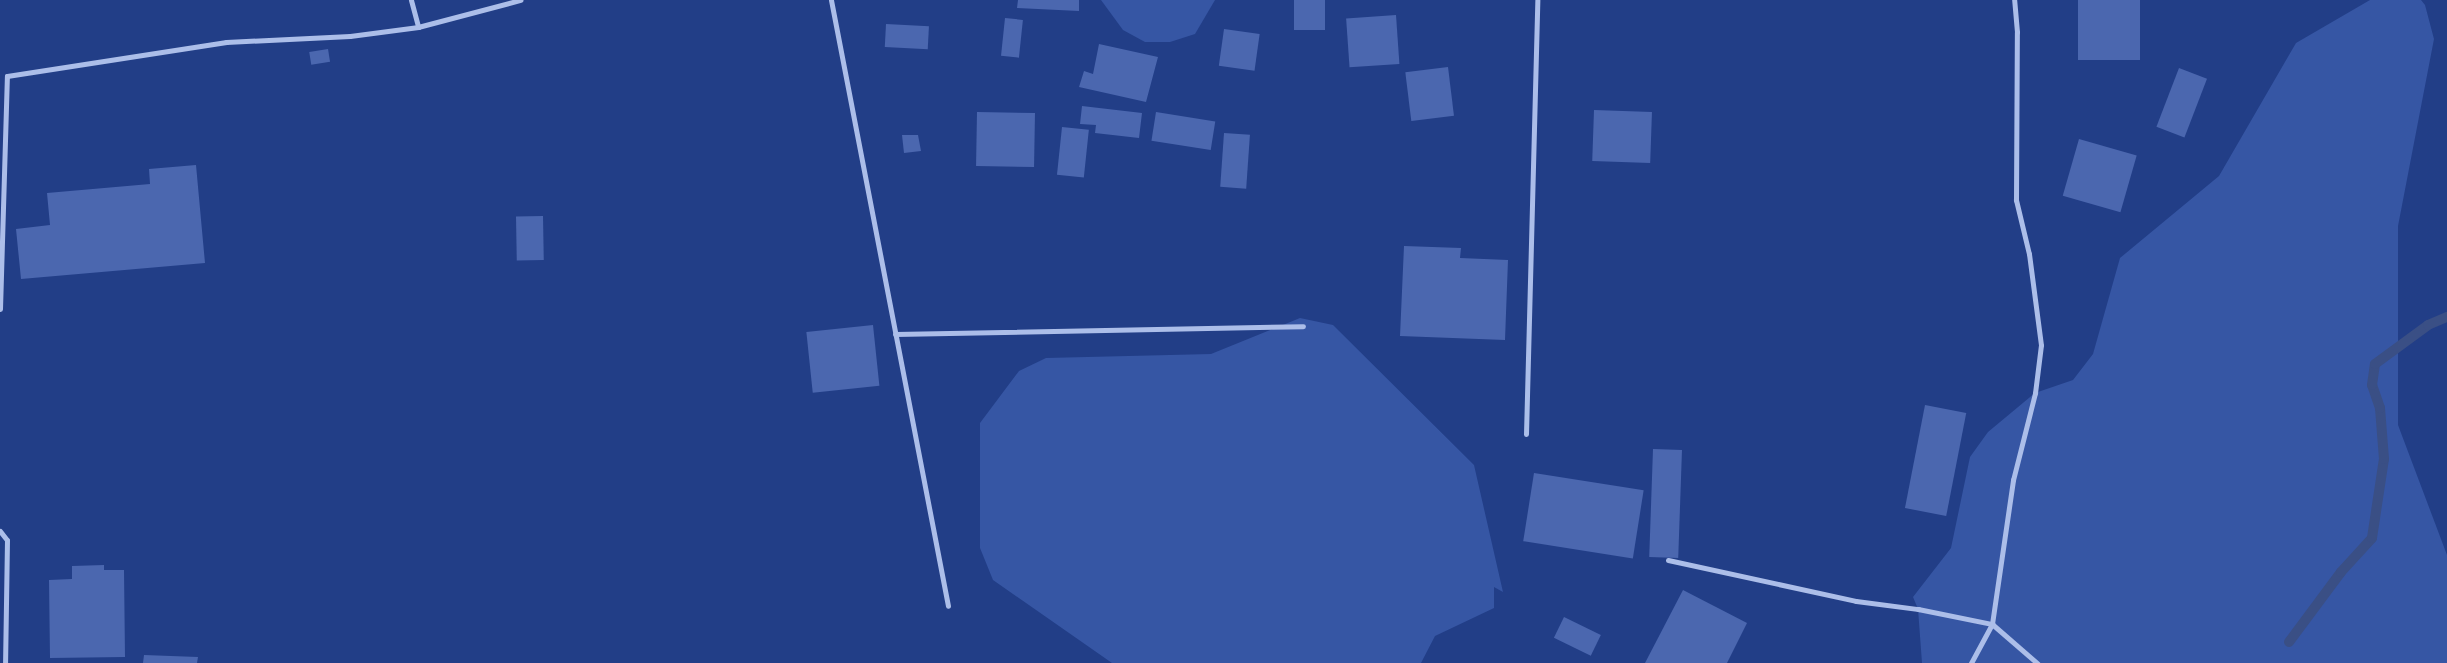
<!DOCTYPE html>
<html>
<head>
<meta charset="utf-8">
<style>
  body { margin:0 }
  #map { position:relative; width:2447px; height:663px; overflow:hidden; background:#223e87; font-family:Signika,sans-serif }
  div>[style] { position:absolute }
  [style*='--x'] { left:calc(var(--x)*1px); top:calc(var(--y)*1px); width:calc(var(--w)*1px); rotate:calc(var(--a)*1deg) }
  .green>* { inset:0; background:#3656a4 }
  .stream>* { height:10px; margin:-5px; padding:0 5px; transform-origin:5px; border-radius:5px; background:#3a4f85 }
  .building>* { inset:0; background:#4b67af; transform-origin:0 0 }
  .street>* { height:5px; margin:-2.5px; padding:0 2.5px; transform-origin:2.5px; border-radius:2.5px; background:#acbee9 }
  span { translate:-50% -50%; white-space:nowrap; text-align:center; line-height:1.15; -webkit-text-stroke:4px #223e87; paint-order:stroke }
</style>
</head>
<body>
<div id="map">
  <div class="green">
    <i style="clip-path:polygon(1101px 0,1215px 0,1195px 34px,1170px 42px,1145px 42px,1123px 30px)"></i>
    <i style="clip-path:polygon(2370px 0,2421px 0,2425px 5px,2434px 39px,2398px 226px,2398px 425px,2447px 555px,2447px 663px,1922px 663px,1918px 609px,1913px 597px,1951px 548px,1970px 457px,1988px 432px,2035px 393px,2073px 380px,2093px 354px,2120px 258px,2219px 176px,2296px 43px)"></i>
    <i style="clip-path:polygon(1300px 318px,1333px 325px,1474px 465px,1503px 592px,1494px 587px,1494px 608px,1435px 636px,1421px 663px,1112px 663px,993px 580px,980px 548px,980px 423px,1019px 371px,1046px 358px,1211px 354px)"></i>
  </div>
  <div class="stream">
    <i style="--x:2289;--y:642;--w:87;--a:-53.4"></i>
    <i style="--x:2341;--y:572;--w:46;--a:-47.6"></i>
    <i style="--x:2372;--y:538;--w:80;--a:-81.4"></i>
    <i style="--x:2384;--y:459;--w:51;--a:-94.5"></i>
    <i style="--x:2380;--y:408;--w:24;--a:-109"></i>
    <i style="--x:2372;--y:385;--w:21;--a:-82"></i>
    <i style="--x:2375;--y:364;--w:66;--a:-36.3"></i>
    <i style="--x:2428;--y:325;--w:21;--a:-23"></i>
  </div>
  <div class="building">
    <i style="clip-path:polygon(1018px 0,1079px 0,1079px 11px,1017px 8px)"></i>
    <i style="left:1294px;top:0;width:31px;height:30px"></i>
    <i style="left:2078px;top:0;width:62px;height:60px"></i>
    <i style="left:1396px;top:15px;width:49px;height:50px;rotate:86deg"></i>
    <i style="left:1005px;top:18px;width:18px;height:38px;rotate:6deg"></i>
    <i style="left:886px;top:24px;width:43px;height:23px;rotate:3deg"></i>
    <i style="left:1224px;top:29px;width:36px;height:37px;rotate:8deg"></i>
    <i style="clip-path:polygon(1099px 44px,1158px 57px,1146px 102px,1079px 87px,1084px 71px,1093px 74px)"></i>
    <i style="left:328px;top:49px;width:13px;height:19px;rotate:81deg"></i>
    <i style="left:1448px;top:67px;width:49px;height:43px;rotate:83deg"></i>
    <i style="left:2179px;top:68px;width:30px;height:63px;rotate:21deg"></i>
    <i style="clip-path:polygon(1082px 106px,1142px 113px,1139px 138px,1095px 133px,1096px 125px,1080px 124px)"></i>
    <i style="left:1594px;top:110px;width:58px;height:51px;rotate:2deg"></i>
    <i style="left:977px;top:112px;width:58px;height:54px;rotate:1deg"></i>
    <i style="left:1156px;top:112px;width:60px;height:29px;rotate:9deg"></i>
    <i style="left:1062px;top:127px;width:27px;height:48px;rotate:6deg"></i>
    <i style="left:1224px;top:133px;width:26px;height:54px;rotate:4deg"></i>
    <i style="clip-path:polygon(902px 135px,918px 135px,921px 151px,904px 153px)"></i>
    <i style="left:2079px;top:139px;width:60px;height:59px;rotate:16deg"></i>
    <i style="clip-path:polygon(196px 165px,205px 263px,21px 279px,16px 229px,50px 225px,47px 193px,150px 184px,149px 169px)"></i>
    <i style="left:543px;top:216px;width:44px;height:27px;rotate:89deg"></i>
    <i style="clip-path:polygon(1404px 246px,1461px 248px,1460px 258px,1508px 260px,1505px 340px,1400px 336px)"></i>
    <i style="left:873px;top:325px;width:61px;height:67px;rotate:84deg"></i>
    <i style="left:1925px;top:405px;width:42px;height:105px;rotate:11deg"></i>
    <i style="left:1653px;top:449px;width:29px;height:108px;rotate:2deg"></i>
    <i style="left:1534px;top:473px;width:111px;height:69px;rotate:9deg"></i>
    <i style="clip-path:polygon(104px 565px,104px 570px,124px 570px,125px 657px,50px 658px,49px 580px,72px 579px,72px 566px)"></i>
    <i style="clip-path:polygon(1683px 590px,1747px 623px,1727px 663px,1645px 663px)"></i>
    <i style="left:1564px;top:617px;width:41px;height:23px;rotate:26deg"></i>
    <i style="clip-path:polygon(144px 655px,198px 657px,197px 663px,143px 663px)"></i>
  </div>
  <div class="street">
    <i style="--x:411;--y:0;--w:28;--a:75"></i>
    <i style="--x:831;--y:0;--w:617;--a:79.07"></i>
    <i style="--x:0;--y:309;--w:233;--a:-88.3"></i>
    <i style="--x:7;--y:76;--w:222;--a:-8.8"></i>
    <i style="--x:226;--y:42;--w:124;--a:-2.8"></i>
    <i style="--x:350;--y:36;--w:69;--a:-7.5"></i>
    <i style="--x:418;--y:27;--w:106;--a:-14.8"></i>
    <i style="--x:895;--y:334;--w:408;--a:-1.1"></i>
    <i style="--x:1526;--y:434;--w:434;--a:-88.5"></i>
    <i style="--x:0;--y:531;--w:11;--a:52"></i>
    <i style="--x:7;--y:540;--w:123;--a:90.9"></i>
    <i style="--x:1668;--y:560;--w:192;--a:12.3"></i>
    <i style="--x:1856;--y:601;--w:63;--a:7.4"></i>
    <i style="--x:1918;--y:609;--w:76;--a:11.5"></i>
    <i style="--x:1992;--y:624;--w:60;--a:40.9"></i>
    <i style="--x:1971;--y:663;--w:44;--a:-61.7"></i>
    <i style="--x:1992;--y:624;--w:146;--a:-81.7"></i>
    <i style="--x:2013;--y:480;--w:90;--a:-75.8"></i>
    <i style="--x:2035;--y:393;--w:48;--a:-82.9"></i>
    <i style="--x:2041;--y:345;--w:92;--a:-97.5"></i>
    <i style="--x:2029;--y:254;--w:56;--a:-103.5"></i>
    <i style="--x:2016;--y:200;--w:168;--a:-89.7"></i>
    <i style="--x:2017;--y:32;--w:32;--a:-95"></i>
  </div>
</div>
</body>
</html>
